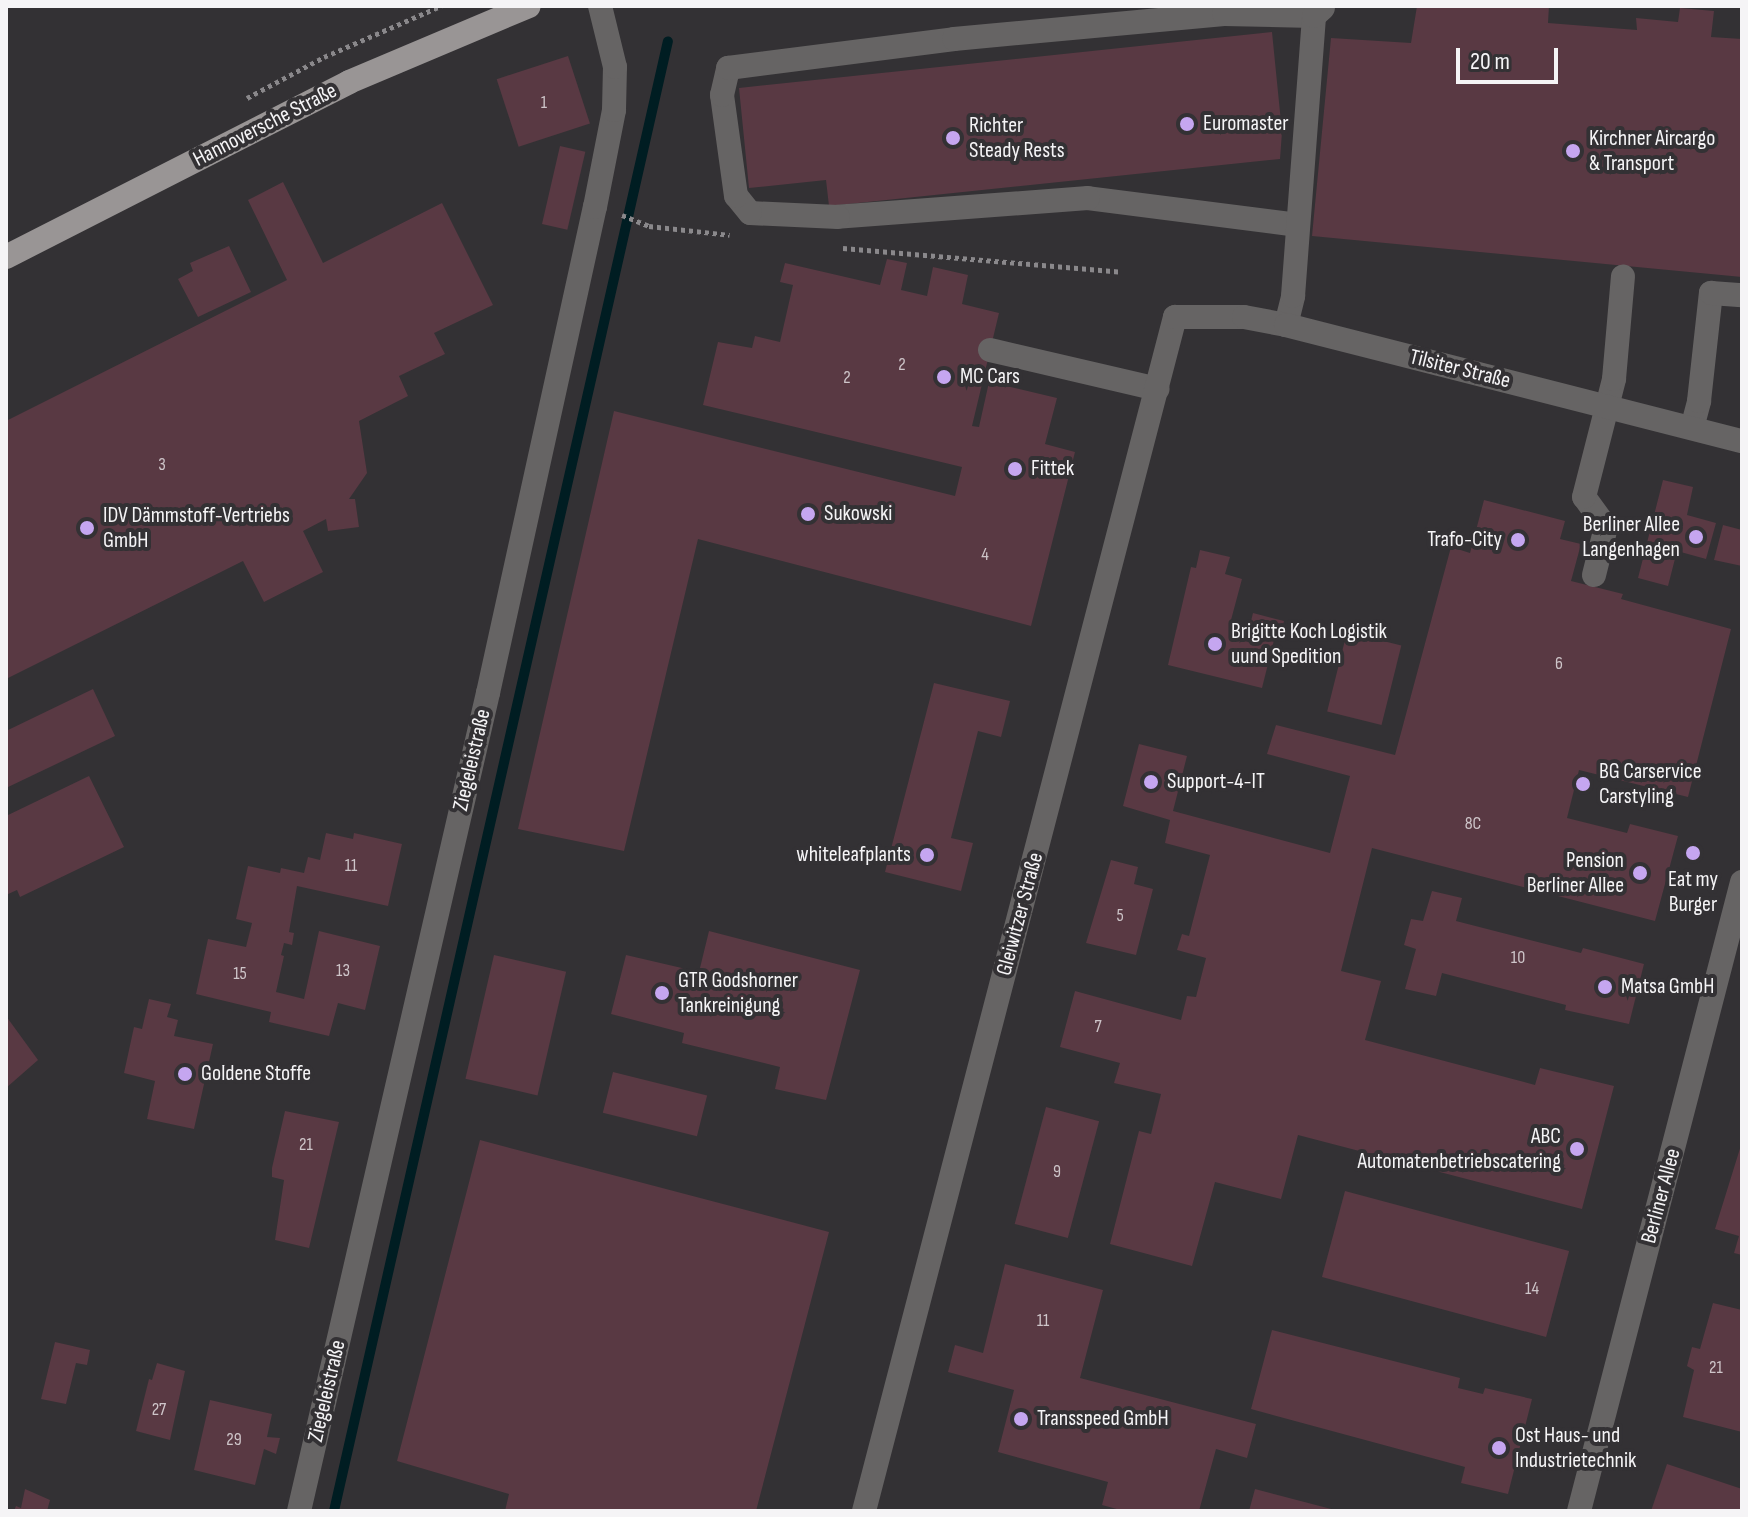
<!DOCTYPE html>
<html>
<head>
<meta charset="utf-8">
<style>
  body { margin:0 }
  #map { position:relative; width:1748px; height:1517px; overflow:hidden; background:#333134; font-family:"Sofia Sans Condensed",sans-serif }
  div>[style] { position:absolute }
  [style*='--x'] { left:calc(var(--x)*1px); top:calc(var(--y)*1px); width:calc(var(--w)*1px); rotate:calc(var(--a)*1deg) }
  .stream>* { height:10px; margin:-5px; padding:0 5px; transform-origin:5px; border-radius:5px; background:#001d22 }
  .building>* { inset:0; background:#593943; transform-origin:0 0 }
  .path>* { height:5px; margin-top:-2.5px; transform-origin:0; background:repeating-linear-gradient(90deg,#8a888b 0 4px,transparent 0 8px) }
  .minor>* { height:24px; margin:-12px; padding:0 12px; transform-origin:12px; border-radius:12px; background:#666464 }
  .major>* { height:24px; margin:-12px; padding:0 12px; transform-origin:12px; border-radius:12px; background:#999595 }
  .dots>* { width:22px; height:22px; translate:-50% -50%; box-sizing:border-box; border:4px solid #333134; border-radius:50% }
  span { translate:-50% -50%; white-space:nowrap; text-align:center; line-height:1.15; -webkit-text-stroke:8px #333134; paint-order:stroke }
  .number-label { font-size:18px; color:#cec5c9 }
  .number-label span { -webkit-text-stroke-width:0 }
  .poi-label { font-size:22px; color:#f5f4f6 }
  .left { translate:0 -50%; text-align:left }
  .right { translate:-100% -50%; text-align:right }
  .street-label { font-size:22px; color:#f5f4f6 }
  .frame { position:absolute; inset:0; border:8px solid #f5f4f6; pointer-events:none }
  .scale { position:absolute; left:1456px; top:48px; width:102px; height:36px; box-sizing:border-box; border:4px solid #f5f4f6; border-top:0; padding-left:10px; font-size:24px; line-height:28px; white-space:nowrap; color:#f5f4f6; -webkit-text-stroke:6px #333134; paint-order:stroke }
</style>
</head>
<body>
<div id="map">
  <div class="stream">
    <i style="--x:334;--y:1511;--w:1507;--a:-77.2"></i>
  </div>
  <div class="building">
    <i style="clip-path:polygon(1417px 6px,1549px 6px,1548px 23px,1637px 30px,1636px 18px,1678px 22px,1680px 8px,1714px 11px,1711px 37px,1742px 39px,1742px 277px,1312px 236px,1331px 38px,1411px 43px)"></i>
    <i style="clip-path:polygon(1272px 32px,1282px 132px,1280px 159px,829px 206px,826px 180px,749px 188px,739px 88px)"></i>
    <i style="left:568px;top:56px;width:71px;height:75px;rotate:72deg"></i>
    <i style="left:560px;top:146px;width:26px;height:80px;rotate:13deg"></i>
    <i style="clip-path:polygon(283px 182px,323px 263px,442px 203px,493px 305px,434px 333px,445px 354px,399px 376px,408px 396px,359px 421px,367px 473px,349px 499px,355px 499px,359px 527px,328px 531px,326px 519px,303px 531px,323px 572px,264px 602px,243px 561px,6px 679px,6px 421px,287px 280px,248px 200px)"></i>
    <i style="clip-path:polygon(229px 246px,251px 292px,198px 317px,178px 279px,193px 271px,190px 263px)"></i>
    <i style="clip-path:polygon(887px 259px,907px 263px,901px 290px,927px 296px,933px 267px,968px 275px,962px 304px,999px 313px,972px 426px,979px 427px,989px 382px,1057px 398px,1045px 444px,1075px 452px,1031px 626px,698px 539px,624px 851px,518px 829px,614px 411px,955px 496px,962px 467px,703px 405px,718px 342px,752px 348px,755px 336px,780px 342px,793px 285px,780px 282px,785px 263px,880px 285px)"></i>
    <i style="clip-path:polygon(1663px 480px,1693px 487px,1687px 515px,1716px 523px,1706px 559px,1677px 551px,1668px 586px,1638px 578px)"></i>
    <i style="clip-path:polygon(1484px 500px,1565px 521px,1560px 539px,1581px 544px,1571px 581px,1623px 594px,1621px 599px,1731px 629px,1688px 797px,1579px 770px,1567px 818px,1627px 833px,1630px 824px,1678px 836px,1655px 921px,1372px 848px,1341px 971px,1381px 981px,1365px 1040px,1535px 1085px,1540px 1068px,1614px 1086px,1582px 1209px,1298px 1135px,1281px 1199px,1215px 1182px,1192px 1266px,1110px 1244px,1139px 1131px,1151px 1134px,1161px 1094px,1114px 1083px,1120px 1063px,1060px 1047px,1075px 991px,1181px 1020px,1187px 996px,1196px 997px,1206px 958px,1177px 950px,1182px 934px,1189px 936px,1210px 855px,1165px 843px,1170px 820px,1123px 806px,1139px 744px,1187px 756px,1173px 811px,1330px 853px,1350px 776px,1267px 754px,1276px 725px,1395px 755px,1451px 547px,1470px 553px)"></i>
    <i style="clip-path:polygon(1723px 525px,1742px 530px,1742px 566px,1714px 560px)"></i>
    <i style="clip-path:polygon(1200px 550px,1230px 557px,1225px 574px,1242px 579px,1231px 620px,1250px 625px,1253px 613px,1284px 621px,1281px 633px,1276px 632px,1262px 688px,1168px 665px,1191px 567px,1196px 568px)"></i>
    <i style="left:1347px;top:632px;width:56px;height:82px;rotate:14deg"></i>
    <i style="clip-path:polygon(934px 683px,1010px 701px,1001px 737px,978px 731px,951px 838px,973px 843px,961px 891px,885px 872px)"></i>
    <i style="clip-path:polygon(93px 689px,115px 736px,6px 788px,6px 731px)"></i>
    <i style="clip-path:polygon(89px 776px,124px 847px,20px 897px,17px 890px,6px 895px,6px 816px)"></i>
    <i style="clip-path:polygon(326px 833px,353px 839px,354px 833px,402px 844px,388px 906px,297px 886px,289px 932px,294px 933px,292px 945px,284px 943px,281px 955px,284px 956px,276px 992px,304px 999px,319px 931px,380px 946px,365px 1010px,338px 1003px,329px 1036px,269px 1022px,271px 1012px,196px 994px,208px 939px,246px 947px,252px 923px,236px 919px,248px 866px,280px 873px,281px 868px,304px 873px,308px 857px,320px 860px)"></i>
    <i style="clip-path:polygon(1111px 860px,1138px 867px,1134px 884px,1153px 889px,1136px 955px,1086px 943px)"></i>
    <i style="clip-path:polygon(1432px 891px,1462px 898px,1456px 921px,1581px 953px,1583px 948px,1644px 964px,1629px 1024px,1565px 1010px,1566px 1005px,1442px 973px,1436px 996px,1405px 989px,1416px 949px,1404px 945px,1411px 919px,1423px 921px)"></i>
    <i style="clip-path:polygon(709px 931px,860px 970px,826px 1100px,775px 1089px,780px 1067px,682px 1043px,684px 1033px,611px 1014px,626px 955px,699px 972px)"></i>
    <i style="left:494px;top:955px;width:74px;height:127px;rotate:13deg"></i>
    <i style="clip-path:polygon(149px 999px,171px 1004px,167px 1017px,178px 1020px,174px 1036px,213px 1044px,194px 1129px,147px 1119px,155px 1081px,124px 1073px,134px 1027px,142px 1029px)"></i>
    <i style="clip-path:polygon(6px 1016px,38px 1060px,6px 1088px)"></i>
    <i style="left:613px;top:1072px;width:97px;height:42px;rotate:14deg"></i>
    <i style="left:1046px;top:1107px;width:55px;height:121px;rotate:15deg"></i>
    <i style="clip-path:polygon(285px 1111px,339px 1122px,309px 1248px,275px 1240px,284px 1180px,272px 1177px,272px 1168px)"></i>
    <i style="clip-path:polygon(480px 1140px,829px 1232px,756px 1511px,505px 1511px,509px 1494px,397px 1461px)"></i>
    <i style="clip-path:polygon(1742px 1142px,1742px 1255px,1734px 1253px,1739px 1236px,1715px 1229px)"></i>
    <i style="left:1345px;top:1191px;width:232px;height:89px;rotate:15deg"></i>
    <i style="clip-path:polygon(1005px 1264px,1103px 1290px,1080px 1378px,1256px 1424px,1247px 1458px,1216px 1449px,1199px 1511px,1124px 1511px,1102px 1505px,1108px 1482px,998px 1452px,1014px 1390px,948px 1372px,955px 1345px,983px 1353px)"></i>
    <i style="clip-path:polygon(1713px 1303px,1742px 1310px,1742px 1432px,1683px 1417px,1694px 1370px,1687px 1366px,1692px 1347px,1700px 1349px)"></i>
    <i style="clip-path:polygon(1272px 1330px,1460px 1378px,1458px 1388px,1483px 1394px,1485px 1388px,1532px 1399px,1508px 1494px,1461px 1483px,1465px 1467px,1251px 1409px)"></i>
    <i style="clip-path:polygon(55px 1342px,90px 1350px,87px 1365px,76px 1363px,66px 1404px,41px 1399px)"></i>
    <i style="clip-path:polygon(157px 1363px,185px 1371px,170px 1440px,136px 1431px,149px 1379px,152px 1380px)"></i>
    <i style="clip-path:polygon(210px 1400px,272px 1414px,267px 1437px,280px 1438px,276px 1454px,264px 1449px,255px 1485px,194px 1470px)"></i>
    <i style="clip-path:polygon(1667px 1464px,1742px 1489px,1742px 1511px,1651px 1511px)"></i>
    <i style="clip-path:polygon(25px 1489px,50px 1500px,47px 1511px,14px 1511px,16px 1506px,21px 1508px)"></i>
    <i style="clip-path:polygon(1255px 1489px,1335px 1510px,1334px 1511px,1249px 1511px)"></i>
  </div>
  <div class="path">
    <i style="--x:247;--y:98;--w:87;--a:-28"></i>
    <i style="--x:324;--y:57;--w:128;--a:-23.6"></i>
    <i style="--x:622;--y:215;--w:29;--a:22"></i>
    <i style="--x:649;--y:226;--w:81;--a:6.3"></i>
    <i style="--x:843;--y:248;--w:279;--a:4.9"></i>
  </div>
  <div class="minor">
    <i style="--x:1298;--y:225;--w:212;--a:-172.7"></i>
    <i style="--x:1088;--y:198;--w:251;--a:175.7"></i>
    <i style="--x:838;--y:217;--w:88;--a:-177.4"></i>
    <i style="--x:750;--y:213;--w:22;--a:-129"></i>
    <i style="--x:736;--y:196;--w:102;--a:-97.9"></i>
    <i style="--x:722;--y:95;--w:28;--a:-77"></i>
    <i style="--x:728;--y:68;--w:228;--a:-7.3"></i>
    <i style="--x:954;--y:39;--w:271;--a:-5.3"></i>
    <i style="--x:1224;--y:14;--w:90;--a:1.3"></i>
    <i style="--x:1286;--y:325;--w:30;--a:-76"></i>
    <i style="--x:1293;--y:296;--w:281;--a:-85.7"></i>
    <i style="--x:1314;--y:16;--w:12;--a:-42"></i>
    <i style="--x:990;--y:350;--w:172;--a:13.1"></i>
    <i style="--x:1692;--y:428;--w:28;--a:-75"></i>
    <i style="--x:1699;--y:401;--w:109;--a:-83.7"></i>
    <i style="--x:1711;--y:293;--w:31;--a:4"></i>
    <i style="--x:1594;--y:575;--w:49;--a:-76"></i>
    <i style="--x:1606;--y:527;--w:37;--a:-126"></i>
    <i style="--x:1584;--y:497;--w:122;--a:-75.7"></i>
    <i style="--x:1614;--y:379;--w:103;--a:-85"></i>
    <i style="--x:299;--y:1511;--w:840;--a:-76.99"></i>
    <i style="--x:488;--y:693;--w:498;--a:-77.6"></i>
    <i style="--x:595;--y:207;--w:99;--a:-78.9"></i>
    <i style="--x:614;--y:110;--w:43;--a:-88.7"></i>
    <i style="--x:615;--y:67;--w:63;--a:-103.8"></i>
    <i style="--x:864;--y:1511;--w:1234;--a:-75.4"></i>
    <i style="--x:1175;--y:317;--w:69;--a:0"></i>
    <i style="--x:1244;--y:317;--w:43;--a:10.8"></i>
    <i style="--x:1286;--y:325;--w:471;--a:14.3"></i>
    <i style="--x:1579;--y:1511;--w:650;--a:-75.47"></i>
  </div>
  <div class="major">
    <i style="--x:6;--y:257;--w:385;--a:-27"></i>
    <i style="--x:349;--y:82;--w:195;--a:-22.9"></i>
  </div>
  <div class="dots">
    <i style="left:1187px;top:124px;background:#c5a6f0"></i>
    <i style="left:953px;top:138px;background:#c5a6f0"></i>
    <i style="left:1573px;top:151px;background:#c5a6f0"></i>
    <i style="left:944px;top:377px;background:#c5a6f0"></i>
    <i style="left:1015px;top:469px;background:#c5a6f0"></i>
    <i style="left:808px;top:514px;background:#c5a6f0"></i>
    <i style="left:87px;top:528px;background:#c5a6f0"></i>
    <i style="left:1696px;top:537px;background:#c5a6f0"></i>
    <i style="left:1518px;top:540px;background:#c5a6f0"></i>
    <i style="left:1215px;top:644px;background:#c5a6f0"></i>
    <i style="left:1151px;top:782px;background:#c5a6f0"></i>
    <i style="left:1583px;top:784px;background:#c5a6f0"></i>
    <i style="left:1693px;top:853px;background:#c5a6f0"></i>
    <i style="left:927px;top:855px;background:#c5a6f0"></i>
    <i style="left:1640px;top:873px;background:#c5a6f0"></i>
    <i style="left:1605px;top:987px;background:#c5a6f0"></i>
    <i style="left:662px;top:993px;background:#c5a6f0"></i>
    <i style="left:185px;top:1074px;background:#c5a6f0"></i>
    <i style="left:1577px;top:1149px;background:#c5a6f0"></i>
    <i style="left:1021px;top:1419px;background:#c5a6f0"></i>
    <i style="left:1499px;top:1448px;background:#c5a6f0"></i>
  </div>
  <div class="number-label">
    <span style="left:544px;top:103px">1</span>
    <span style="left:902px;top:365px">2</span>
    <span style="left:847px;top:378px">2</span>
    <span style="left:162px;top:465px">3</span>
    <span style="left:985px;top:555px">4</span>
    <span style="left:1559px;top:664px">6</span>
    <span style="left:1473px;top:824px">8C</span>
    <span style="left:351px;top:866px">11</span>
    <span style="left:1120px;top:916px">5</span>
    <span style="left:1518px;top:958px">10</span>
    <span style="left:343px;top:971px">13</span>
    <span style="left:240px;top:974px">15</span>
    <span style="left:1098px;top:1027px">7</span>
    <span style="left:306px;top:1145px">21</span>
    <span style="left:1057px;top:1172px">9</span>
    <span style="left:1532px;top:1289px">14</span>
    <span style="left:1043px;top:1321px">11</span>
    <span style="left:1716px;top:1368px">21</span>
    <span style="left:159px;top:1410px">27</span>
    <span style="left:234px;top:1440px">29</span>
  </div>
  <div class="poi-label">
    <span class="left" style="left:1203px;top:124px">Euromaster</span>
    <span class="left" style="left:969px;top:138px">Richter<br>Steady Rests</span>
    <span class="left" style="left:1589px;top:151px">Kirchner Aircargo<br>&amp; Transport</span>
    <span class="left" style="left:960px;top:377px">MC Cars</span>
    <span class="left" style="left:1031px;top:469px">Fittek</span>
    <span class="left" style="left:824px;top:514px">Sukowski</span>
    <span class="left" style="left:103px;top:528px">IDV Dämmstoff-Vertriebs<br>GmbH</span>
    <span class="right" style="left:1680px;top:537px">Berliner Allee<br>Langenhagen</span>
    <span class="right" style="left:1502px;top:540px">Trafo-City</span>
    <span class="left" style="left:1231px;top:644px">Brigitte Koch Logistik<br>uund Spedition</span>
    <span class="left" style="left:1599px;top:784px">BG Carservice<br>Carstyling</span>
    <span class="left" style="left:1167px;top:782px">Support-4-IT</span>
    <span class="right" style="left:911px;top:855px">whiteleafplants</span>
    <span class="right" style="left:1624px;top:873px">Pension<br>Berliner Allee</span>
    <span style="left:1693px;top:892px">Eat my<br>Burger</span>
    <span class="left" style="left:678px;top:993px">GTR Godshorner<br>Tankreinigung</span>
    <span class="left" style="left:1621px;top:987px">Matsa GmbH</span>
    <span class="left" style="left:201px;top:1074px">Goldene Stoffe</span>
    <span class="right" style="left:1561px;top:1149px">ABC<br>Automatenbetriebscatering</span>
    <span class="left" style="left:1037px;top:1419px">Transspeed GmbH</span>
    <span class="left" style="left:1515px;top:1448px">Ost Haus- und<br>Industrietechnik</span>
  </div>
  <div class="street-label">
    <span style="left:265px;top:125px;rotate:-27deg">Hannoversche Straße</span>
    <span style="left:1460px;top:369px;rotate:14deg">Tilsiter Straße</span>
    <span style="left:472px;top:760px;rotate:-77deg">Ziegeleistraße</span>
    <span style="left:1020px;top:914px;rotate:-75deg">Gleiwitzer Straße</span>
    <span style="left:1661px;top:1196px;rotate:-75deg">Berliner Allee</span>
    <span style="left:327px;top:1391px;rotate:-77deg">Ziegeleistraße</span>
  </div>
  <div class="frame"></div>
  <div class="scale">20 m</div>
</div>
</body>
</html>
